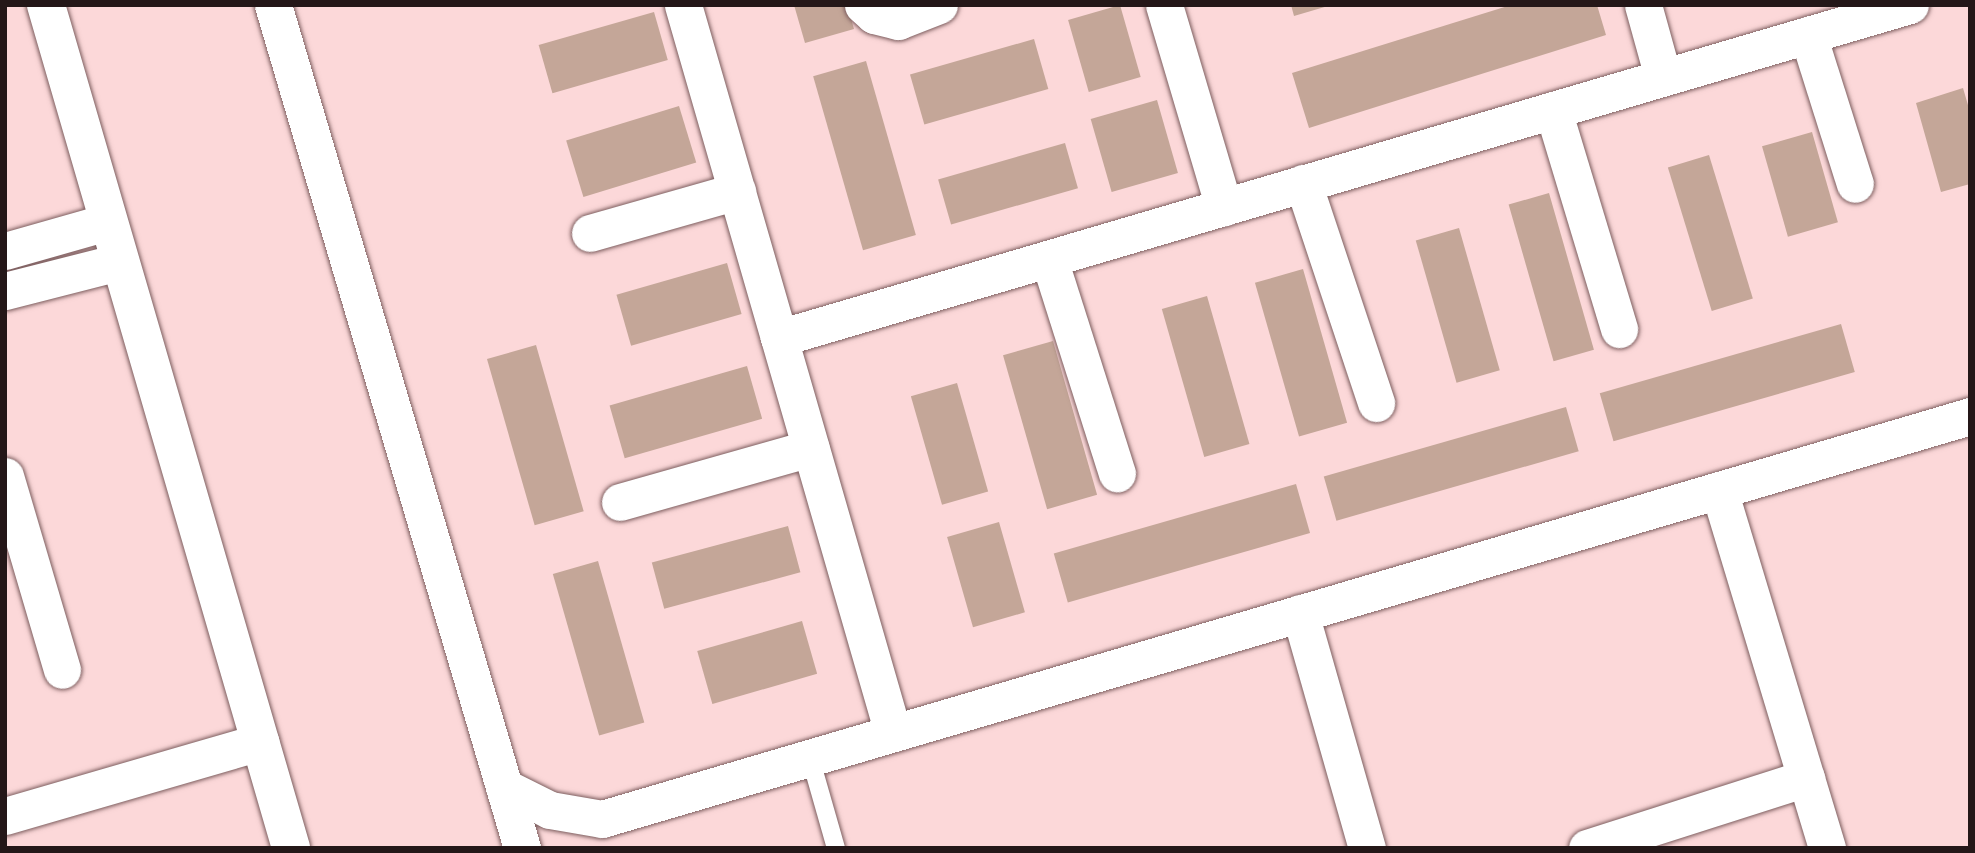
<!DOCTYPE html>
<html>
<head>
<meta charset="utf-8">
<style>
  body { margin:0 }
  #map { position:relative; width:1975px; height:853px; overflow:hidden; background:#fcd8d9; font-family:Literata,serif }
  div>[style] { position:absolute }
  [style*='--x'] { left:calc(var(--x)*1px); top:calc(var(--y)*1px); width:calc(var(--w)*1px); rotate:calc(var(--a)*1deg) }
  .building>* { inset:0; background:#c4a698; transform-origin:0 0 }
  .roads { filter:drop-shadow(0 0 2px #7d5e5f) drop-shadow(0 0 2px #7d5e5f) }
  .service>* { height:18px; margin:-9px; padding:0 9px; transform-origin:9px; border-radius:9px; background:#fff }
  .minor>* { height:37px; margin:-18.5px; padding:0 18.5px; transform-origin:18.5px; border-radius:18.5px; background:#fff }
  .tertiary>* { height:38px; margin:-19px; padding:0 19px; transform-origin:19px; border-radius:19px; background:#fff }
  span { translate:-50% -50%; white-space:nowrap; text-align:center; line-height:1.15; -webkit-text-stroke:6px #fff; paint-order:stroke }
  .frame { position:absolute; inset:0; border:7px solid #241718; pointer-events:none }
</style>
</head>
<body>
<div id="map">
  <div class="building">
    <i style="clip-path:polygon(794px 5px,847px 5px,854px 29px,805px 43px)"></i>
    <i style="left:1120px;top:5px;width:75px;height:54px;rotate:74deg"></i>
    <i style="clip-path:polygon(1291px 5px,1328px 5px,1328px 6px,1294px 16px)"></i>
    <i style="clip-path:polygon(1511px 5px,1597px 5px,1606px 35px,1309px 128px,1292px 73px)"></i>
    <i style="left:654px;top:12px;width:50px;height:120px;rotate:74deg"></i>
    <i style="left:1034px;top:39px;width:52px;height:129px;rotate:74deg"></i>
    <i style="left:866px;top:61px;width:181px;height:55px;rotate:74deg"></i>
    <i style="clip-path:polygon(1963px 88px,1970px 112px,1970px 184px,1941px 192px,1916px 103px)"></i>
    <i style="left:1157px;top:100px;width:76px;height:69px;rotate:74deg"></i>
    <i style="left:679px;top:106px;width:59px;height:118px;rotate:73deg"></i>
    <i style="left:1812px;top:132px;width:94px;height:52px;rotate:74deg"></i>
    <i style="left:1065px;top:143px;width:47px;height:132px;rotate:74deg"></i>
    <i style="left:1709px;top:155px;width:150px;height:43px;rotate:73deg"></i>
    <i style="left:1549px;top:193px;width:163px;height:42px;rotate:74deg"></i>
    <i style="left:1459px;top:228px;width:148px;height:45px;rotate:74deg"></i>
    <i style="left:727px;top:263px;width:53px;height:115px;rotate:74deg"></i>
    <i style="left:1303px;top:269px;width:160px;height:50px;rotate:74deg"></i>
    <i style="left:1207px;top:296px;width:154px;height:47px;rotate:74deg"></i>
    <i style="left:1841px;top:324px;width:50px;height:251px;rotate:74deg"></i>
    <i style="left:1053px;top:341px;width:160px;height:52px;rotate:74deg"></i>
    <i style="left:536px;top:345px;width:173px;height:51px;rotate:74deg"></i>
    <i style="left:747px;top:366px;width:55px;height:143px;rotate:74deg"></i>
    <i style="left:957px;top:383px;width:113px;height:48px;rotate:74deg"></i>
    <i style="left:1566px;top:407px;width:46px;height:252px;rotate:74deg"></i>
    <i style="left:1296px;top:484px;width:51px;height:252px;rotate:74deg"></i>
    <i style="left:999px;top:522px;width:94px;height:54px;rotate:74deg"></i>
    <i style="left:788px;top:526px;width:48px;height:141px;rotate:75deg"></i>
    <i style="left:598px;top:561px;width:168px;height:47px;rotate:74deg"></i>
    <i style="left:802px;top:621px;width:55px;height:109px;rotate:74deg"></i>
  </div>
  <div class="roads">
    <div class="service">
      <i style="--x:810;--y:757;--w:95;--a:74.1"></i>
    </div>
    <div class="minor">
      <i style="--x:273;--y:5;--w:879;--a:73.54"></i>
      <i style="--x:683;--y:5;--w:758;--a:73.91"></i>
      <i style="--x:863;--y:5;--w:15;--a:42"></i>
      <i style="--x:874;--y:15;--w:25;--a:14"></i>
      <i style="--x:898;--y:21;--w:44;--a:-21.3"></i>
      <i style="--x:1164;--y:5;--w:211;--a:73.5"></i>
      <i style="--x:1643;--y:5;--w:75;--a:74.5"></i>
      <i style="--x:1808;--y:35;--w:156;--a:72.5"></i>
      <i style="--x:1553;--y:110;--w:229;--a:73.2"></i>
      <i style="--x:1303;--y:183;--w:232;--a:71.6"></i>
      <i style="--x:590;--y:233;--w:153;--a:-15.9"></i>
      <i style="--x:5;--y:251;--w:106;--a:-15.9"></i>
      <i style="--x:1049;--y:259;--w:225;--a:72.4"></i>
      <i style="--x:5;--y:291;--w:118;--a:-14.3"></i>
      <i style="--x:779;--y:338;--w:1179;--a:-16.41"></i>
      <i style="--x:5;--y:476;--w:202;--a:73.6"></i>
      <i style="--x:1719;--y:490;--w:374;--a:73.2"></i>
      <i style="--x:620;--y:502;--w:198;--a:-15.8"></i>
      <i style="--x:1300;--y:613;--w:244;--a:74.1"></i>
      <i style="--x:504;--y:787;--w:51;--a:26.6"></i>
      <i style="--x:550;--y:810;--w:53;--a:9.8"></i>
      <i style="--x:602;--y:819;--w:1426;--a:-16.41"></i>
      <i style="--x:5;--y:816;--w:266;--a:-16.2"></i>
      <i style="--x:1587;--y:848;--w:230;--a:-17.7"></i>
    </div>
    <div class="tertiary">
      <i style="--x:46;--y:5;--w:878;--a:73.79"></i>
    </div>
  </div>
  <div class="frame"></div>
</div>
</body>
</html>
